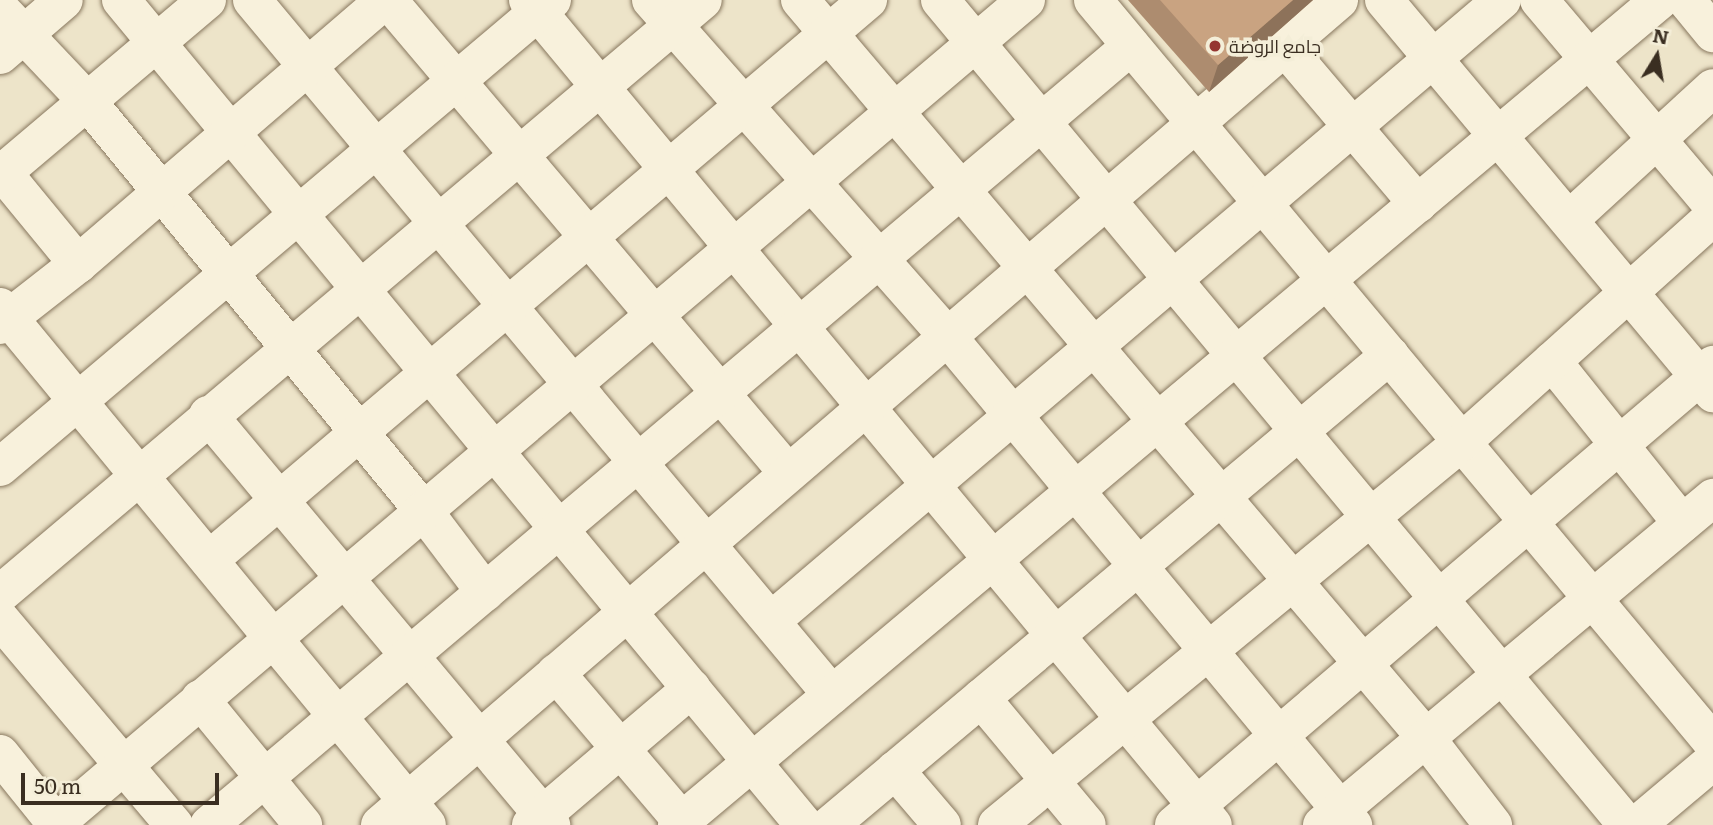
<!DOCTYPE html>
<html>
<head>
<meta charset="utf-8">
<style>
  body { margin:0 }
  #map { position:relative; width:1713px; height:825px; overflow:hidden; background:#ede4c9; font-family:Literata,Cairo,serif }
  div>[style] { position:absolute }
  [style*='--x'] { left:calc(var(--x)*1px); top:calc(var(--y)*1px); width:calc(var(--w)*1px); rotate:calc(var(--a)*1deg) }
  .roads { filter:drop-shadow(0 0 2px #88775e) drop-shadow(0 0 2px #88775e) }
  .minor>* { height:38px; margin:-19px; padding:0 19px; transform-origin:19px; border-radius:19px; background:#f8f1dc }
  .wall>* { inset:0; background:#ad8c6f }
  .shaded-wall>* { inset:0; background:#8d725a }
  .building>* { inset:0; background:#c9a381 }
  .dots>* { width:19px; height:19px; translate:-50% -50%; box-sizing:border-box; border:4px solid #f4eed8; border-radius:50% }
  span { translate:-50% -50%; white-space:nowrap; text-align:center; line-height:1.15; -webkit-text-stroke:7px #f4eed8; paint-order:stroke }
  .poi-label { font-size:18px; color:#3a2e21 }
  .left { translate:0 -50%; text-align:left }
  .north { position:absolute; left:1622px; top:21px; width:70px; height:70px; -webkit-text-stroke:5px #f4eed8; paint-order:stroke; rotate:11deg; font-size:19px; font-weight:700; line-height:28px; text-align:center; color:#3a2e21 }
  .north::after { content:''; display:block; margin:auto; width:24px; height:32px; background:#3a2e21; clip-path:polygon(50% 0,100% 100%,50% 72%,0 100%) }
  .scale { position:absolute; left:21px; top:773px; width:198px; height:32px; box-sizing:border-box; border:4px solid #3a2e21; border-top:0; padding-left:9px; font-size:21px; line-height:24px; white-space:nowrap; color:#3a2e21; -webkit-text-stroke:5px #f4eed8; paint-order:stroke }
</style>
</head>
<body>
<div id="map">
  <div class="roads">
    <div class="minor">
      <i style="--x:121;--y:0;--w:1071;--a:50.38"></i>
      <i style="--x:252;--y:0;--w:905;--a:50.15"></i>
      <i style="--x:388;--y:0;--w:619;--a:49.78"></i>
      <i style="--x:528;--y:0;--w:1072;--a:50.3"></i>
      <i style="--x:651;--y:0;--w:448;--a:48.6"></i>
      <i style="--x:947;--y:336;--w:636;--a:50.3"></i>
      <i style="--x:800;--y:0;--w:968;--a:49.69"></i>
      <i style="--x:1426;--y:738;--w:110;--a:52.4"></i>
      <i style="--x:940;--y:0;--w:1074;--a:50.21"></i>
      <i style="--x:1093;--y:0;--w:968;--a:50.16"></i>
      <i style="--x:1384;--y:0;--w:513;--a:50.07"></i>
      <i style="--x:1539;--y:0;--w:270;--a:49.8"></i>
      <i style="--x:1686;--y:0;--w:43;--a:50.7"></i>
      <i style="--x:0;--y:9;--w:127;--a:46.6"></i>
      <i style="--x:87;--y:101;--w:529;--a:50.6"></i>
      <i style="--x:423;--y:510;--w:103;--a:52.9"></i>
      <i style="--x:1284;--y:46;--w:207;--a:49.7"></i>
      <i style="--x:0;--y:55;--w:84;--a:-40.7"></i>
      <i style="--x:0;--y:169;--w:123;--a:50.6"></i>
      <i style="--x:0;--y:175;--w:271;--a:-40.2"></i>
      <i style="--x:1569;--y:220;--w:195;--a:-42.5"></i>
      <i style="--x:0;--y:307;--w:671;--a:50.5"></i>
      <i style="--x:0;--y:325;--w:99;--a:-38"></i>
      <i style="--x:78;--y:264;--w:405;--a:-40.7"></i>
      <i style="--x:1552;--y:361;--w:208;--a:51.3"></i>
      <i style="--x:208;--y:415;--w:535;--a:50.08"></i>
      <i style="--x:0;--y:467;--w:723;--a:-40.23"></i>
      <i style="--x:209;--y:560;--w:865;--a:-40.36"></i>
      <i style="--x:0;--y:594;--w:920;--a:-40.2"></i>
      <i style="--x:0;--y:619;--w:270;--a:49.8"></i>
      <i style="--x:771;--y:621;--w:959;--a:-40.35"></i>
      <i style="--x:556;--y:673;--w:194;--a:49.6"></i>
      <i style="--x:981;--y:698;--w:165;--a:50.2"></i>
      <i style="--x:200;--y:699;--w:163;--a:50.7"></i>
      <i style="--x:0;--y:754;--w:91;--a:51.2"></i>
      <i style="--x:895;--y:770;--w:72;--a:49.5"></i>
      <i style="--x:56;--y:823;--w:1272;--a:-40.31"></i>
      <i style="--x:209;--y:825;--w:1207;--a:-40.19"></i>
      <i style="--x:380;--y:825;--w:1265;--a:-40.7"></i>
      <i style="--x:531;--y:825;--w:211;--a:-40.4"></i>
      <i style="--x:677;--y:825;--w:1283;--a:-40.01"></i>
      <i style="--x:830;--y:825;--w:731;--a:-40.01"></i>
      <i style="--x:997;--y:825;--w:602;--a:-39.48"></i>
      <i style="--x:1462;--y:442;--w:337;--a:-41.9"></i>
      <i style="--x:1174;--y:825;--w:709;--a:-40.48"></i>
      <i style="--x:1322;--y:825;--w:510;--a:-39.91"></i>
      <i style="--x:1637;--y:825;--w:99;--a:-40.1"></i>
    </div>
  </div>
  <div class="wall">
    <i style="clip-path:polygon(1128px 0,1313px 0,1209px 92px)"></i>
  </div>
  <div class="shaded-wall">
    <i style="clip-path:polygon(1293px 0,1313px 0,1209px 92px,1218px 65px)"></i>
  </div>
  <div class="building">
    <i style="clip-path:polygon(1160px 0,1293px 0,1218px 65px)"></i>
  </div>
  <div class="dots">
    <i style="left:1215px;top:46px;background:#953631"></i>
  </div>
  <div class="poi-label">
    <span class="left" style="left:1229px;top:46px">جامع الروضة</span>
  </div>
  <div class="north">N</div>
  <div class="scale">50 m</div>
</div>
</body>
</html>
